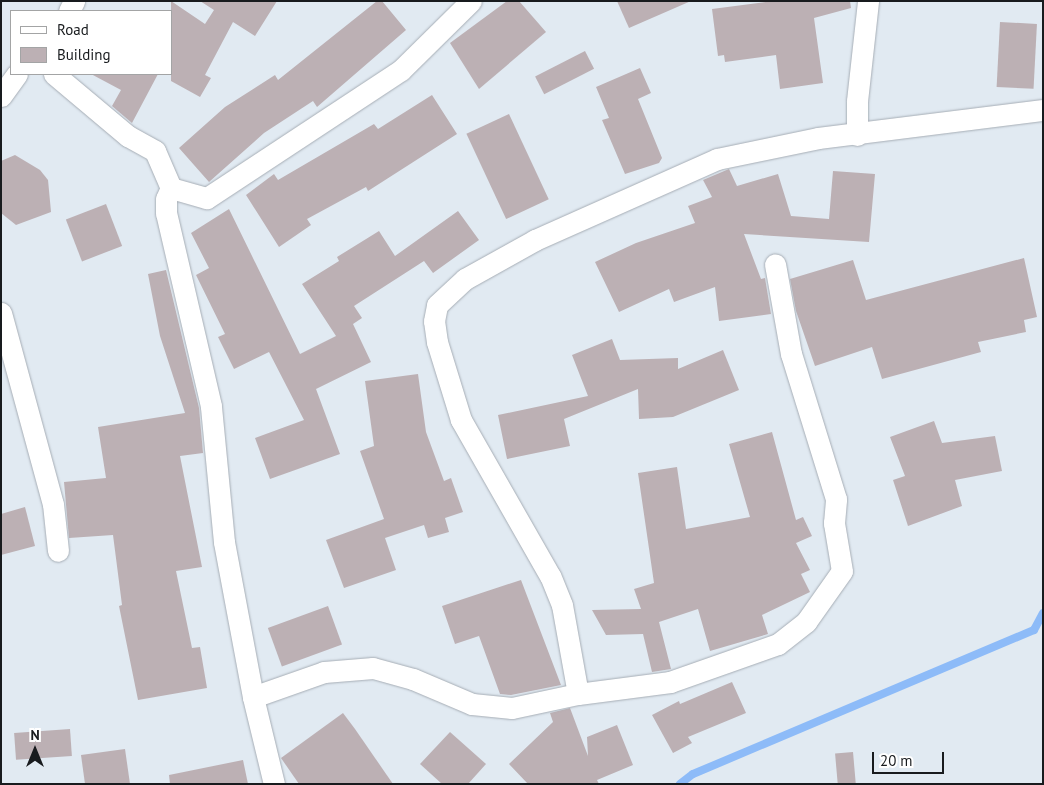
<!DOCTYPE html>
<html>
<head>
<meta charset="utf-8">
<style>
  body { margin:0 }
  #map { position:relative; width:1044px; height:785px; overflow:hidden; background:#e1eaf2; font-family:"PT Sans",sans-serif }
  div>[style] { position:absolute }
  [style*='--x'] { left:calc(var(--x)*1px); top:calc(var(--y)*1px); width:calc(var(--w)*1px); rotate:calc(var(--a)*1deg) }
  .stream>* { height:8px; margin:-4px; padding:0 4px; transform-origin:4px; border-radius:4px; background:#8dbbf8 }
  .building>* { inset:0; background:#bcb0b4; transform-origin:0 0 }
  .roads { filter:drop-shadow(0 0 1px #a6adb5) drop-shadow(0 0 1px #a6adb5) }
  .street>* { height:21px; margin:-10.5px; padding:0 10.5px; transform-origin:10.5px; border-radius:10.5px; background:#fff }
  span { translate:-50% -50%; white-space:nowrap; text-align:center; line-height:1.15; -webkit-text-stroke:4.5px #fff; paint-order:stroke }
  .frame { position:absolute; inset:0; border:2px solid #181b1e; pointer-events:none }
  .legend { position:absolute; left:10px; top:10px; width:162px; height:65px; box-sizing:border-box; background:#fff; border:1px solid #a3a4a5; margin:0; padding:6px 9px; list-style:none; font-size:15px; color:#181b1e }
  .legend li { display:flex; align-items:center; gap:10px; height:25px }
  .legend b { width:25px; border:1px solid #a3a4a5 }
  .north { position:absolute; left:10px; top:725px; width:50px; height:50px; -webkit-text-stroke:4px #fff; paint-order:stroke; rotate:0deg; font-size:14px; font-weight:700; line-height:20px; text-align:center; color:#181b1e }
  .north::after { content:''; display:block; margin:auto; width:18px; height:22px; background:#181b1e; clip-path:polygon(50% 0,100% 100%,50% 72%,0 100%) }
  .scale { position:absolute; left:872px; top:752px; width:72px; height:22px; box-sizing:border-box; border:2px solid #181b1e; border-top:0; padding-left:6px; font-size:15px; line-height:18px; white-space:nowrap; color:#181b1e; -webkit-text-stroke:4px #fff; paint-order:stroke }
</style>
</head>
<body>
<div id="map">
  <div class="stream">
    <i style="--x:680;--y:784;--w:16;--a:-38"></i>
    <i style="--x:693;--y:774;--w:370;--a:-22.9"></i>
    <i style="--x:1034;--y:630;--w:19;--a:-62"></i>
  </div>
  <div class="building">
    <i style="clip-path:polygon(171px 1px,205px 24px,214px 10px,200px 1px,277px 1px,255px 36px,233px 22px,205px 75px,211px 78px,200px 97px,171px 81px)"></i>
    <i style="clip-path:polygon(377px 1px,382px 1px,406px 30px,317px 107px,313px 101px,264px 133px,209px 182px,179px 148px,225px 107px,275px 75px,278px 80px)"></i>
    <i style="clip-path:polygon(507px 1px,519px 1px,546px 32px,479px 89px,450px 43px)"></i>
    <i style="clip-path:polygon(617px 1px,691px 1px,629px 28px)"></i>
    <i style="clip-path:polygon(773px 1px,850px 1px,851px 8px,814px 18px,823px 83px,780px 89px,776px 55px,725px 62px,724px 55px,718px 56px,712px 9px)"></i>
    <i style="left:1000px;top:22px;width:37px;height:65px;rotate:3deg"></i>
    <i style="left:585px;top:51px;width:20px;height:56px;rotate:63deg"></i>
    <i style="clip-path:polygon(640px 68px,651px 93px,638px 99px,662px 158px,659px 163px,625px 174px,602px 120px,609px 118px,596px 87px)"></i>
    <i style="clip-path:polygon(91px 74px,158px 74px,132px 123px,112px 106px,121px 90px)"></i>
    <i style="clip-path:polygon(432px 95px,457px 134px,368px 191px,366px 187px,307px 219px,311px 225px,279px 247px,246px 195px,274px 174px,278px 180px,374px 124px,378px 129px)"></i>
    <i style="left:509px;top:114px;width:94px;height:47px;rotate:65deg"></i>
    <i style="clip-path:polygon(15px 155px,40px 170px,48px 180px,51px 212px,16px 225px,1px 213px,1px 161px)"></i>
    <i style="clip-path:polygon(729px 169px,737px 186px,778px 174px,791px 216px,829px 219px,833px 171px,875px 174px,869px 242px,744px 234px,761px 279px,765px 278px,771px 314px,719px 321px,715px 287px,674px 302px,669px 289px,619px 312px,595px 262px,636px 243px,695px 223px,688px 206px,712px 197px,703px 180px)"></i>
    <i style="left:106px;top:204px;width:45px;height:43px;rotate:69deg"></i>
    <i style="clip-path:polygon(229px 209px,300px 354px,336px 336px,302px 284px,339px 261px,337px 257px,379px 231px,395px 256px,458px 211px,479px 240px,433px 273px,424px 261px,354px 306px,362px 318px,353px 324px,371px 362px,316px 389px,340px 454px,270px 479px,255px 438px,304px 420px,269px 352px,234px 369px,218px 337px,225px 334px,196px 275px,209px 268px,191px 233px)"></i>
    <i style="clip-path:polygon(1024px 258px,1037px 317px,1024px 320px,1026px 332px,978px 342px,981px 352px,882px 379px,872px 347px,815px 366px,796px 311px,790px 279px,853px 260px,866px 300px)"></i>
    <i style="clip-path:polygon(166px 270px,199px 408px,203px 453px,180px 456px,202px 567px,176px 571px,192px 648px,200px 647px,207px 688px,138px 700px,119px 606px,122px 605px,113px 535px,69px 538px,64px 482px,106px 478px,98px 427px,185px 413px,160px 336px,148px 274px)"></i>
    <i style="clip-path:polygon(612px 339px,620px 360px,678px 358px,678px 369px,723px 350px,739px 390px,673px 417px,639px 419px,638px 389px,564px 419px,570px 446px,507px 459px,498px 415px,588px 396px,572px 355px)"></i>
    <i style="clip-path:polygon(418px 374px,426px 432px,444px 481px,451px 478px,463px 512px,445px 518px,449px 532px,428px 538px,424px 525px,385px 538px,396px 570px,344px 588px,326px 540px,384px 519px,360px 451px,374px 446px,365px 381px)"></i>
    <i style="clip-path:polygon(934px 421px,942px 443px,995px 436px,1002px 471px,955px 480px,962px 506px,908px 526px,893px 480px,905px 476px,890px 437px)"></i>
    <i style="clip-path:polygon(772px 432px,796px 520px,803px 517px,812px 536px,796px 543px,810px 570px,801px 574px,810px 592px,762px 615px,768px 634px,710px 651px,698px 609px,659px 622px,671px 669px,652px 672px,643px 634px,606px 635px,592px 610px,641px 609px,634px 589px,654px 583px,638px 473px,677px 467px,686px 529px,750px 517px,729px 444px)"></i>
    <i style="clip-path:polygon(25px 507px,35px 546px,1px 555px,1px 514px)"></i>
    <i style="clip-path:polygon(521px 580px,561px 685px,511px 695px,500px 694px,479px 636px,455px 644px,442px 606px)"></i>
    <i style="left:328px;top:606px;width:41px;height:64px;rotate:70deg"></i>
    <i style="clip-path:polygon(732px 682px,746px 713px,688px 737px,692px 743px,673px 753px,652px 715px,679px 701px,680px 704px)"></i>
    <i style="clip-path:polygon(570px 708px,588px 756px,587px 737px,617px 725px,633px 765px,597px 780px,599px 784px,528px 784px,509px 764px,553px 722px,550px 713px)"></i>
    <i style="clip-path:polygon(343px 713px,355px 729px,393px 784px,299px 784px,281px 758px)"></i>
    <i style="left:70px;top:729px;width:27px;height:56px;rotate:86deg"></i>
    <i style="clip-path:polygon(450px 732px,486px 764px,468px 784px,442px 784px,420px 764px)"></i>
    <i style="clip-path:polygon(125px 749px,130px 784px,85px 784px,81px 755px)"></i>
    <i style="left:853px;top:752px;width:32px;height:18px;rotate:85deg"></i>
    <i style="clip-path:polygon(243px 760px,248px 784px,170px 784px,169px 775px)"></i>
  </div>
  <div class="roads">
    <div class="street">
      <i style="--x:69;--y:11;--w:11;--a:-63"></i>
      <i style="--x:54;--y:74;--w:97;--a:40"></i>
      <i style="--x:128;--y:136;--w:31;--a:29"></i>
      <i style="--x:155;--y:151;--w:40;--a:66.6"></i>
      <i style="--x:1;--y:96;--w:27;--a:-54"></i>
      <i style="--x:857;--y:135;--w:34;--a:-90"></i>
      <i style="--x:857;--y:101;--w:101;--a:-83.7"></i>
      <i style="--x:1;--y:313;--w:198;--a:74.8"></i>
      <i style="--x:53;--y:504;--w:47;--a:83.9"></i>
      <i style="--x:578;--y:694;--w:90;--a:-100.2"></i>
      <i style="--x:562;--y:605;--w:31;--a:-112"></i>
      <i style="--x:550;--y:576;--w:180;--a:-119.7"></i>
      <i style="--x:461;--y:420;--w:82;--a:-107.1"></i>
      <i style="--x:437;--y:342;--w:21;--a:-98"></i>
      <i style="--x:434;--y:321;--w:16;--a:-79"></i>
      <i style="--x:437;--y:305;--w:38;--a:-43"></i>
      <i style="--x:465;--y:279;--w:80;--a:-29.1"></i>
      <i style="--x:535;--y:240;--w:199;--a:-24"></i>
      <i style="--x:717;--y:159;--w:103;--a:-11.7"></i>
      <i style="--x:818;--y:138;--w:227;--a:-7.1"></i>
      <i style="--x:253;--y:697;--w:75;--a:-19.4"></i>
      <i style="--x:324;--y:672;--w:49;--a:-4.7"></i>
      <i style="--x:373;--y:668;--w:41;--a:15.4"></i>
      <i style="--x:413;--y:679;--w:64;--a:23"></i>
      <i style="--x:472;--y:704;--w:40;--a:5.7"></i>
      <i style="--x:512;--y:708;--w:67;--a:-12"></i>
      <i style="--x:578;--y:694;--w:93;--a:-7.4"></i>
      <i style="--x:670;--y:682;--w:114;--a:-19.4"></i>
      <i style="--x:778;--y:644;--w:36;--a:-38"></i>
      <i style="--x:806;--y:622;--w:62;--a:-54.8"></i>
      <i style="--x:842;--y:571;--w:49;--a:-99.5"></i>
      <i style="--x:834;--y:523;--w:24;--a:-85"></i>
      <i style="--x:836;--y:499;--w:152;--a:-107.2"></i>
      <i style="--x:791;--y:354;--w:91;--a:-100.1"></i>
      <i style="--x:274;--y:784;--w:89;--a:-103.6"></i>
      <i style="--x:253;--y:697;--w:158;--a:-100.6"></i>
      <i style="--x:224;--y:542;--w:137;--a:-95.5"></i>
      <i style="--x:211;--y:406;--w:198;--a:-103.1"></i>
      <i style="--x:166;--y:213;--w:14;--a:-90"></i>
      <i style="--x:166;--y:199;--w:12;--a:-66"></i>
      <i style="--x:171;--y:188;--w:37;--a:16"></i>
      <i style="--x:207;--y:198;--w:232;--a:-33.4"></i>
      <i style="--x:401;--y:70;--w:98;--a:-44.6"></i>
    </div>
  </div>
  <div class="frame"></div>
  <ul class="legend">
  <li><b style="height:6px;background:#fff"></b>Road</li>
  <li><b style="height:14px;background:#bcb0b4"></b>Building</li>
  </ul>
  <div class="north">N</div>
  <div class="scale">20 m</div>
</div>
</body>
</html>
